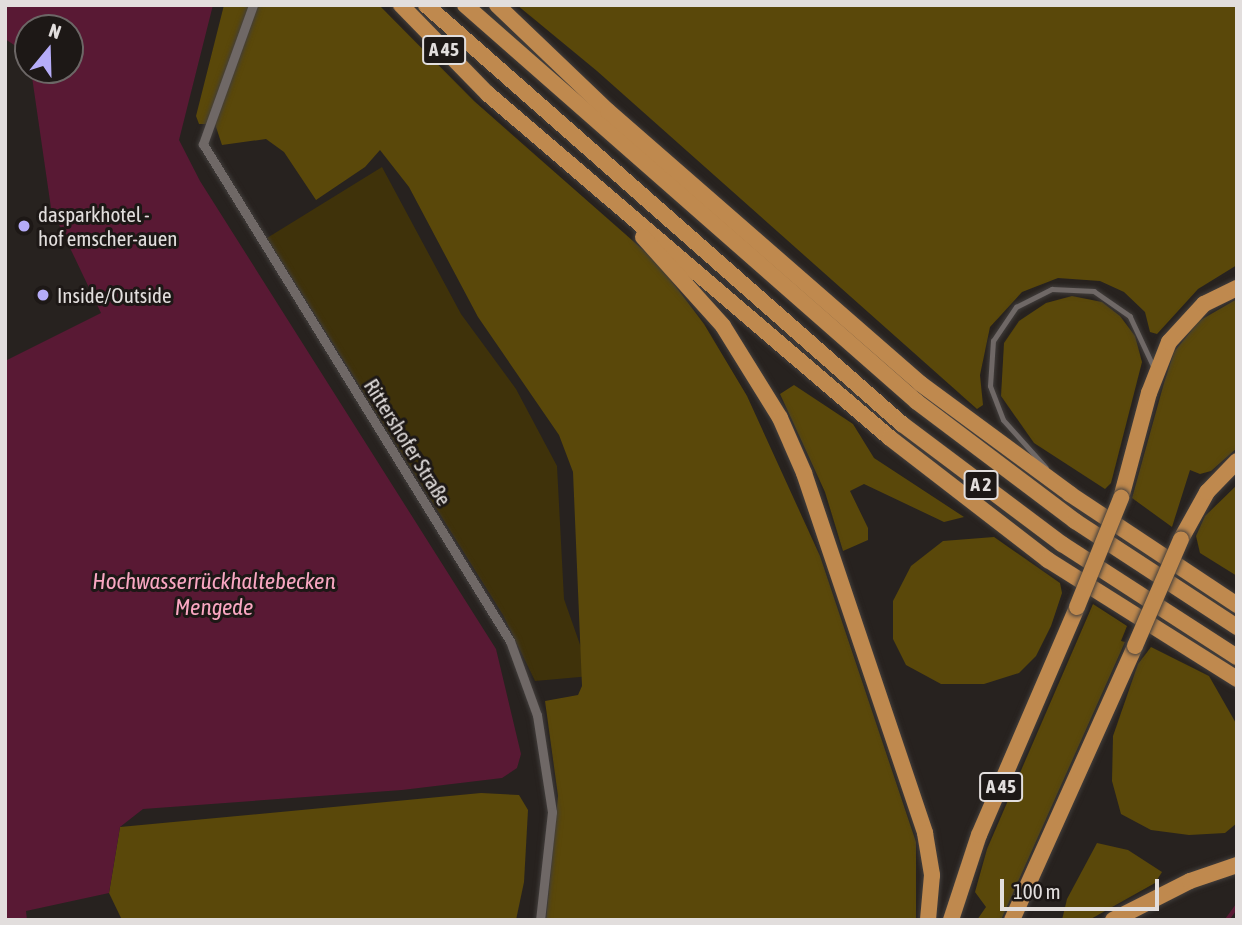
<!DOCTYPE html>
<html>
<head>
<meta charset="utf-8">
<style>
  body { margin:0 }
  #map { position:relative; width:1242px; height:925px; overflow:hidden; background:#27221f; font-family:"Asap Condensed",sans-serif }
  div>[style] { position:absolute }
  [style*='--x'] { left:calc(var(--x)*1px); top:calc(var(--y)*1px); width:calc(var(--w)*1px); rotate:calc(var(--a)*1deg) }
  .green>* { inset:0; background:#3f320a }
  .forest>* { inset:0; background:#5a480a }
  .water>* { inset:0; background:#591934 }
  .stream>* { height:3.5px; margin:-1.75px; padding:0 1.75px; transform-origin:1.75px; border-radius:1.75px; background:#591934 }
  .roads { filter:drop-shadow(0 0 2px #423e3c) drop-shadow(0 0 2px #423e3c) }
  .service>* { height:4.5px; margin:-2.25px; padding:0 2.25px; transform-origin:2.25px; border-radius:2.25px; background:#6f6866 }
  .minor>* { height:9px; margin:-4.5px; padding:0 4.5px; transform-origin:4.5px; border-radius:4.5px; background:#6f6866 }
  .motorway>* { height:16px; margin:-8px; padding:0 8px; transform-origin:8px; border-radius:8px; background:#bf894e }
  .bridges { filter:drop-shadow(0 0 2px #423e3c) drop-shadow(0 0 2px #423e3c) }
  .motorway-bridge>* { height:16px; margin:-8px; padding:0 8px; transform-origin:8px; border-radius:8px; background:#bf894e }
  .dots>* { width:19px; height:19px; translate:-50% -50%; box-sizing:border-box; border:4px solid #1d1816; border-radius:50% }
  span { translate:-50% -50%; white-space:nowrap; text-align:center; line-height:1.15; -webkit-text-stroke:6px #1d1816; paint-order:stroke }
  .shield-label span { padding:2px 5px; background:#1d1816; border:2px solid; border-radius:5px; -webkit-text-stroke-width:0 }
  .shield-label { font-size:19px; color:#e2dedd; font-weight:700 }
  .poi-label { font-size:21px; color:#e2dedd }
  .left { translate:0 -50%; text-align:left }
  .street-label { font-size:21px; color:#e2dedd }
  .water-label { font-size:23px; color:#f9a7c2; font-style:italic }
  .frame { position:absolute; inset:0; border:7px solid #e2dedd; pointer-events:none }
  .north { position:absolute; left:14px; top:14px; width:70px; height:70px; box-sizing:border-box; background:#1d1816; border:2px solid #6c6766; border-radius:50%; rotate:19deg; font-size:19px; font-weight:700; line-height:28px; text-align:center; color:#e2dedd }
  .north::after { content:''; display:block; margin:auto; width:24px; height:32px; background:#b5acf8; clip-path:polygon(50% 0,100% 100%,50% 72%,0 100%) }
  .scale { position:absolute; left:1000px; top:879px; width:159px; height:32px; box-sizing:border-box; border:4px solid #e2dedd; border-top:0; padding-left:9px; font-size:21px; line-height:24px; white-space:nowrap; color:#e2dedd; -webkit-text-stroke:5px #1d1816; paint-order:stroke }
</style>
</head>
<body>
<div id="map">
  <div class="green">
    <i style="clip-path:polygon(382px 167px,461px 314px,516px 389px,557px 466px,564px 599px,591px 676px,535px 681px,503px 615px,267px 238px)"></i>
  </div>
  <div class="forest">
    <i style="clip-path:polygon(224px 5px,379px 5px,474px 101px,658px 263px,704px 324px,747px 396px,820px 556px,916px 842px,916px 920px,546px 920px,558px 796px,545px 701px,578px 695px,582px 686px,573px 472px,559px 435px,478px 317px,409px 187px,380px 150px,365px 167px,316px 200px,284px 152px,266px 139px,222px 145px,215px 124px,199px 124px,196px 116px)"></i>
    <i style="clip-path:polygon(517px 5px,1237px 5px,1237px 265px,1198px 289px,1157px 334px,1150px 332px,1145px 312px,1124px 292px,1100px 281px,1058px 278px,1022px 292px,990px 327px,980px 375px,983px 405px,977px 409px,597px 71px)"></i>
    <i style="clip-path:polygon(1072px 296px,1102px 302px,1120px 316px,1135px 336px,1142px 362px,1111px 483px,1105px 489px,1034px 443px,1001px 396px,1004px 343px,1019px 321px,1046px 303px)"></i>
    <i style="clip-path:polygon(1237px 299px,1237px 448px,1211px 471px,1200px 474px,1190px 470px,1172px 527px,1132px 498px,1164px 383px,1174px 352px,1199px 321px)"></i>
    <i style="clip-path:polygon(794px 385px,853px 424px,874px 458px,964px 517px,944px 522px,864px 484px,850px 491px,868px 528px,868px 540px,843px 551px,825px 492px,780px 394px)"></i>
    <i style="clip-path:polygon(1237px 485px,1237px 576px,1200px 553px,1196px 536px,1205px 516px)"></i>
    <i style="clip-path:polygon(994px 537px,1060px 583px,1062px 593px,1051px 626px,1036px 656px,1019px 673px,984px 684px,941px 684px,906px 665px,893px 639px,893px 601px,911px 566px,943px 541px)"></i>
    <i style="clip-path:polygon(1093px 604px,1127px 626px,1121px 641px,1125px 642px,1001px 920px,977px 920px,986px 907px,975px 892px,987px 849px)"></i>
    <i style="clip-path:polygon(1151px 647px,1209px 676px,1237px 725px,1237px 823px,1225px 833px,1189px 835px,1151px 830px,1121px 814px,1112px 781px,1113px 736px,1138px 664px)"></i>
    <i style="clip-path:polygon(481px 793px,519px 795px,528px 810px,524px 882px,516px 920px,122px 920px,109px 893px,120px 827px)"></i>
    <i style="clip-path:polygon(1097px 843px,1128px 850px,1162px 872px,1155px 883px,1089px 920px,1062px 920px,1067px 899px)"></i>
  </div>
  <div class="water">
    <i style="clip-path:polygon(5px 5px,213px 5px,179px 140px,200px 181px,496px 649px,521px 754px,517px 768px,502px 778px,402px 790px,143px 809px,120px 827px,109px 893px,26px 911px,27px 920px,5px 920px,5px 361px,101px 313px,51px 208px,31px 70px,70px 70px,70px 28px,28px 28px,28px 54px,5px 39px)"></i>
  </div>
  <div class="stream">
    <i style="--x:1227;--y:920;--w:17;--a:-54"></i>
  </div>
  <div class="roads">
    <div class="service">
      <i style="--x:1046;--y:468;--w:64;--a:-131.9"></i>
      <i style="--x:1003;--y:420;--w:36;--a:-111"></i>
      <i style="--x:990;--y:386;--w:45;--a:-86.2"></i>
      <i style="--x:993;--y:341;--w:41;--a:-55.9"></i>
      <i style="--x:1016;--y:307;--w:40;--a:-26.6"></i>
      <i style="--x:1052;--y:289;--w:42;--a:2.7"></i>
      <i style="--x:1094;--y:291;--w:44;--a:34.8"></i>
      <i style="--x:1130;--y:316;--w:54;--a:64.9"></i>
    </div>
    <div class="minor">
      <i style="--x:253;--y:5;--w:148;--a:109.8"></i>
      <i style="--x:203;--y:144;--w:584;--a:58.3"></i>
      <i style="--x:510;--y:641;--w:79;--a:70"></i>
      <i style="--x:537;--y:715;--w:98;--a:81.2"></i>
      <i style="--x:552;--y:812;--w:109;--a:96.3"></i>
    </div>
    <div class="motorway">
      <i style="--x:401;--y:5;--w:124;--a:45.7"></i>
      <i style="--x:488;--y:94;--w:529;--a:40.55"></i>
      <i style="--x:890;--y:438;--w:200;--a:37.7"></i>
      <i style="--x:1048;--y:560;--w:223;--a:32.2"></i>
      <i style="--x:426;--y:5;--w:634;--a:41.36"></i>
      <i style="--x:902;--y:424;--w:200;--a:36.9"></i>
      <i style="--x:1062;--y:544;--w:208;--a:32.9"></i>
      <i style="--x:465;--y:5;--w:602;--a:41.29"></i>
      <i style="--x:917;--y:402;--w:198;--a:37"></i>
      <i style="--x:1075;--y:521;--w:194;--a:33.2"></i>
      <i style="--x:497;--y:5;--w:153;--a:43.7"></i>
      <i style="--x:608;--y:111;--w:415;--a:41.1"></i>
      <i style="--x:921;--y:384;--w:185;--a:36.4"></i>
      <i style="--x:1070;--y:494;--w:201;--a:33.6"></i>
      <i style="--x:643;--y:237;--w:120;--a:48"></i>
      <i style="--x:723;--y:326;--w:108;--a:58.2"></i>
      <i style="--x:780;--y:418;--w:60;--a:66.4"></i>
      <i style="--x:804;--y:473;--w:380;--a:71.4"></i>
      <i style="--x:925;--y:833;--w:43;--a:80.5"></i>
      <i style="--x:932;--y:875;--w:45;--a:95.1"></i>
      <i style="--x:1121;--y:498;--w:109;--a:-75.1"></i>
      <i style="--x:1149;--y:393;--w:55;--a:-68.6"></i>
      <i style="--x:1169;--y:342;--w:52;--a:-47.4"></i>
      <i style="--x:1204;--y:304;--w:37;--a:-26"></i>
      <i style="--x:1181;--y:539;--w:54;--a:-61"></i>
      <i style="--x:1207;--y:492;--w:43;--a:-45.9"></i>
      <i style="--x:951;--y:920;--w:89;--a:-71.8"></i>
      <i style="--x:979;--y:835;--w:248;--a:-66.7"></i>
      <i style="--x:1012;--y:920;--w:300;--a:-65.8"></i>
      <i style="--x:1113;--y:920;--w:86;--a:-26.9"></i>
      <i style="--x:1190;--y:881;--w:50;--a:-18.8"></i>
    </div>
  </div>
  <div class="bridges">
    <div class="motorway-bridge">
      <i style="--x:1077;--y:607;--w:118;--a:-68"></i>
      <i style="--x:1135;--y:646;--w:116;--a:-66.7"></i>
    </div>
  </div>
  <div class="dots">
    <i style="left:24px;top:226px;background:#b5acf8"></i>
    <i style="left:43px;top:295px;background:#b5acf8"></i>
  </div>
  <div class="shield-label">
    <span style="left:444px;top:50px">A 45</span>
    <span style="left:981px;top:485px">A 2</span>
    <span style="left:1001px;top:787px">A 45</span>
  </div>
  <div class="poi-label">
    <span class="left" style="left:38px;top:226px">dasparkhotel -<br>hof emscher-auen</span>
    <span class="left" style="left:57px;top:295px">Inside/Outside</span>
  </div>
  <div class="street-label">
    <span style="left:408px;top:442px;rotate:58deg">Rittershofer Straße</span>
  </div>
  <div class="water-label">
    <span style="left:214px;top:594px">Hochwasserrückhaltebecken<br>Mengede</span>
  </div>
  <div class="frame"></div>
  <div class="north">N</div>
  <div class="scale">100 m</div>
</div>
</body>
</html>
